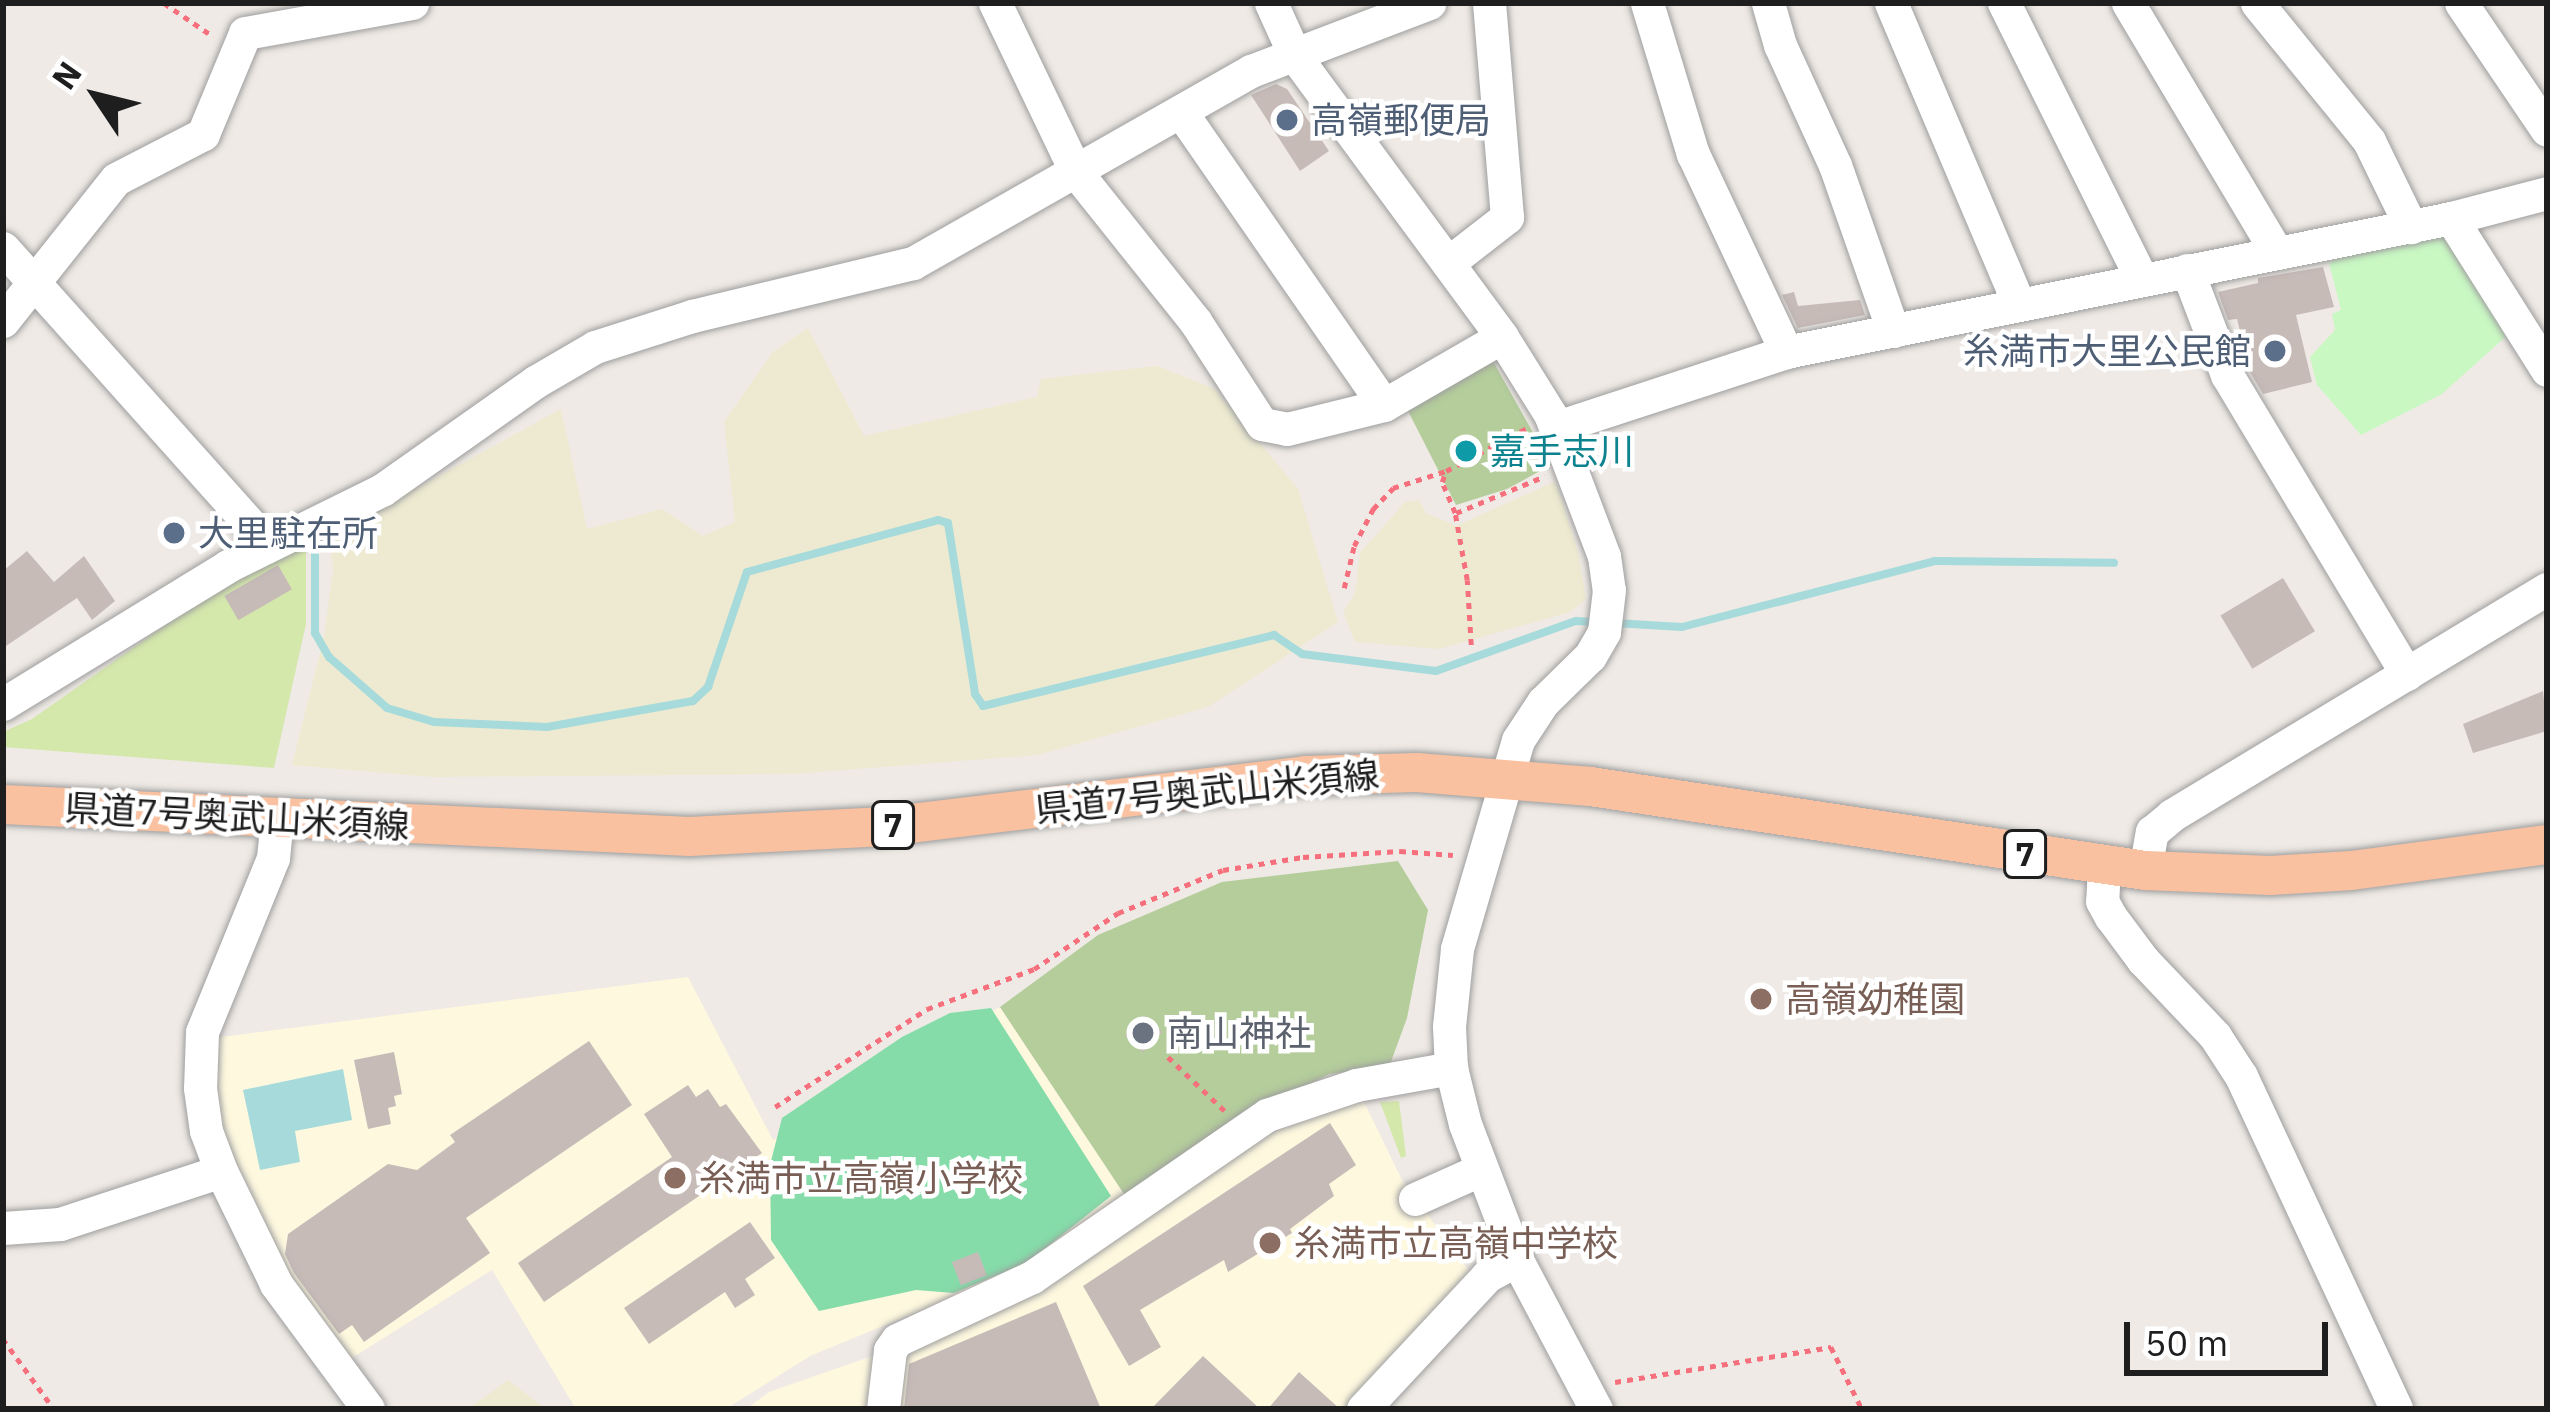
<!DOCTYPE html>
<html>
<head>
<meta charset="utf-8">
<style>
  body { margin:0 }
  #map { position:relative; width:2550px; height:1412px; overflow:hidden; background:#efeae5; font-family:"IBM Plex Sans","Noto Sans JP",sans-serif }
  div>[style] { position:absolute }
  [style*='--x'] { left:calc(var(--x)*1px); top:calc(var(--y)*1px); width:calc(var(--w)*1px); rotate:calc(var(--a)*1deg) }
  .education>* { inset:0; background:#fef8df }
  .farmland>* { inset:0; background:#edead1 }
  .grass>* { inset:0; background:#d5e8ac }
  .forest>* { inset:0; background:#b4cd9b }
  .park>* { inset:0; background:#c9f8c3 }
  .pitch>* { inset:0; background:#85dca9 }
  .water>* { inset:0; background:#a6dadb }
  .stream>* { height:8px; margin:-4px; padding:0 4px; transform-origin:4px; border-radius:4px; background:#a6dadb }
  .building>* { inset:0; background:#c7bbb8; transform-origin:0 0 }
  .path>* { height:4.5px; margin-top:-2.25px; transform-origin:0; background:repeating-linear-gradient(90deg,#f66f7c 0 6px,transparent 0 12px) }
  .roads { filter:drop-shadow(0 0 3px #9f9f9f) drop-shadow(0 0 3px #9f9f9f) }
  .minor>* { height:33px; margin:-16.5px; padding:0 16.5px; transform-origin:16.5px; border-radius:16.5px; background:#fff }
  .major>* { height:39px; margin:-19.5px; padding:0 19.5px; transform-origin:19.5px; border-radius:19.5px; background:#f9c1a0 }
  .dots>* { width:33px; height:33px; translate:-50% -50%; box-sizing:border-box; border:6px solid #fff; border-radius:50% }
  span { translate:-50% -50%; white-space:nowrap; text-align:center; line-height:1.15; -webkit-text-stroke:9px #fff; paint-order:stroke }
  .shield-label span { padding:3px 9px; background:#fff; border:3px solid; border-radius:9px; -webkit-text-stroke-width:0 }
  .shield-label { font-size:33px; color:#1e1e1e; font-weight:700 }
  .service-label { font-size:36px; color:#4e5e75 }
  .left { translate:0 -50%; text-align:left }
  .right { translate:-100% -50%; text-align:right }
  .culture-label { font-size:36px; color:#0d838f }
  .street-label { font-size:36px; color:#1e1e1e }
  .education-label { font-size:36px; color:#785e54 }
  .worship-label { font-size:36px; color:#5b616d }
  .frame { position:absolute; inset:0; border:6px solid #1e1e1e; pointer-events:none }
  .north { position:absolute; left:36px; top:36px; width:120px; height:120px; -webkit-text-stroke:9px #fff; paint-order:stroke; rotate:305deg; font-size:33px; font-weight:700; line-height:48px; text-align:center; color:#1e1e1e }
  .north::after { content:''; display:block; margin:auto; width:42px; height:54px; background:#1e1e1e; clip-path:polygon(50% 0,100% 100%,50% 72%,0 100%) }
  .scale { position:absolute; left:2124px; top:1322px; width:204px; height:54px; box-sizing:border-box; border:6px solid #1e1e1e; border-top:0; padding-left:15px; font-size:36px; line-height:42px; white-space:nowrap; color:#1e1e1e; -webkit-text-stroke:9px #fff; paint-order:stroke }
</style>
</head>
<body>
<div id="map">
  <div class="education">
    <i style="clip-path:polygon(688px 977px,773px 1140px,1000px 1007px,1126px 1197px,1029px 1266px,810px 1356px,726px 1409px,576px 1409px,492px 1270px,347px 1361px,298px 1298px,247px 1202px,211px 1098px,214px 1038px)"></i>
    <i style="clip-path:polygon(1363px 1100px,1402px 1180px,1469px 1271px,1344px 1409px,746px 1409px,769px 1392px,901px 1346px,1170px 1196px,1317px 1106px)"></i>
  </div>
  <div class="farmland">
    <i style="clip-path:polygon(808px 328px,864px 436px,1037px 397px,1041px 379px,1157px 366px,1215px 389px,1298px 489px,1338px 622px,1208px 707px,1037px 755px,794px 774px,433px 777px,292px 765px,324px 637px,333px 569px,329px 536px,561px 409px,587px 529px,662px 509px,703px 536px,735px 522px,724px 422px,773px 352px)"></i>
    <i style="clip-path:polygon(1556px 481px,1578px 553px,1586px 599px,1570px 612px,1439px 649px,1355px 642px,1343px 612px,1355px 593px,1360px 553px,1405px 502px,1419px 500px,1426px 513px,1456px 526px)"></i>
    <i style="clip-path:polygon(508px 1380px,546px 1409px,468px 1409px)"></i>
  </div>
  <div class="grass">
    <i style="clip-path:polygon(306px 541px,306px 624px,274px 768px,3px 747px,3px 732px,32px 719px,181px 614px)"></i>
    <i style="clip-path:polygon(1399px 1101px,1406px 1156px,1401px 1158px,1380px 1102px)"></i>
  </div>
  <div class="forest">
    <i style="clip-path:polygon(1493px 361px,1551px 465px,1507px 489px,1456px 505px,1407px 409px)"></i>
    <i style="clip-path:polygon(1398px 861px,1428px 910px,1407px 1018px,1389px 1067px,1329px 1074px,1230px 1128px,1126px 1197px,1000px 1007px,1098px 935px,1222px 882px)"></i>
  </div>
  <div class="park">
    <i style="clip-path:polygon(2449px 231px,2511px 332px,2442px 394px,2361px 435px,2317px 385px,2310px 357px,2335px 330px,2332px 314px,2341px 310px,2329px 263px,2354px 250px)"></i>
  </div>
  <div class="pitch">
    <i style="clip-path:polygon(991px 1008px,1111px 1196px,1028px 1262px,954px 1293px,916px 1290px,819px 1311px,771px 1240px,770px 1165px,782px 1118px,902px 1037px,950px 1013px)"></i>
  </div>
  <div class="water">
    <i style="clip-path:polygon(343px 1069px,352px 1120px,295px 1131px,300px 1162px,260px 1170px,243px 1090px)"></i>
  </div>
  <div class="stream">
    <i style="--x:315;--y:537;--w:96;--a:90"></i>
    <i style="--x:315;--y:633;--w:28;--a:60"></i>
    <i style="--x:329;--y:657;--w:77;--a:41.3"></i>
    <i style="--x:387;--y:708;--w:49;--a:16.6"></i>
    <i style="--x:434;--y:722;--w:113;--a:2.5"></i>
    <i style="--x:547;--y:727;--w:148;--a:-10.1"></i>
    <i style="--x:693;--y:701;--w:21;--a:-43"></i>
    <i style="--x:708;--y:687;--w:121;--a:-71.3"></i>
    <i style="--x:747;--y:572;--w:198;--a:-15.2"></i>
    <i style="--x:938;--y:520;--w:10;--a:17"></i>
    <i style="--x:948;--y:523;--w:173;--a:81"></i>
    <i style="--x:975;--y:694;--w:14;--a:56"></i>
    <i style="--x:983;--y:706;--w:300;--a:-13.7"></i>
    <i style="--x:1274;--y:635;--w:34;--a:34"></i>
    <i style="--x:1302;--y:654;--w:135;--a:7.2"></i>
    <i style="--x:1436;--y:671;--w:149;--a:-19.7"></i>
    <i style="--x:1576;--y:621;--w:17;--a:3"></i>
    <i style="--x:1614;--y:623;--w:68;--a:3.4"></i>
    <i style="--x:1682;--y:627;--w:261;--a:-14.6"></i>
    <i style="--x:1935;--y:561;--w:179;--a:0.6"></i>
  </div>
  <div class="building">
    <i style="clip-path:polygon(1276px 84px,1287px 89px,1329px 151px,1300px 171px,1251px 95px)"></i>
    <i style="clip-path:polygon(2323px 267px,2334px 307px,2296px 315px,2312px 382px,2263px 394px,2250px 372px,2237px 319px,2228px 320px,2218px 292px,2258px 283px,2258px 278px)"></i>
    <i style="clip-path:polygon(1794px 292px,1798px 306px,1860px 300px,1865px 315px,1798px 328px,1782px 295px)"></i>
    <i style="clip-path:polygon(27px 551px,54px 582px,84px 556px,115px 601px,92px 620px,77px 598px,3px 648px,3px 571px)"></i>
    <i style="left:278px;top:565px;width:28px;height:62px;rotate:60deg"></i>
    <i style="left:2283px;top:578px;width:62px;height:73px;rotate:59deg"></i>
    <i style="clip-path:polygon(2543px 691px,2547px 731px,2473px 753px,2463px 724px)"></i>
    <i style="left:1144px;top:1015px;width:25px;height:28px;rotate:43deg"></i>
    <i style="clip-path:polygon(589px 1041px,632px 1105px,466px 1218px,490px 1253px,364px 1342px,352px 1325px,339px 1334px,294px 1273px,285px 1254px,288px 1234px,388px 1164px,417px 1170px,455px 1142px,450px 1135px)"></i>
    <i style="clip-path:polygon(394px 1052px,402px 1094px,394px 1096px,396px 1106px,388px 1108px,391px 1124px,368px 1129px,354px 1060px)"></i>
    <i style="clip-path:polygon(688px 1085px,696px 1097px,708px 1089px,720px 1107px,726px 1104px,762px 1153px,544px 1302px,518px 1263px,672px 1157px,644px 1114px)"></i>
    <i style="clip-path:polygon(1330px 1123px,1356px 1165px,1329px 1184px,1334px 1196px,1290px 1229px,1292px 1233px,1228px 1272px,1224px 1260px,1140px 1310px,1161px 1347px,1129px 1366px,1083px 1286px)"></i>
    <i style="clip-path:polygon(750px 1222px,775px 1258px,745px 1279px,755px 1295px,735px 1308px,725px 1292px,649px 1344px,624px 1308px)"></i>
    <i style="left:978px;top:1252px;width:25px;height:28px;rotate:69deg"></i>
    <i style="clip-path:polygon(1056px 1302px,1101px 1409px,904px 1409px,909px 1364px)"></i>
    <i style="clip-path:polygon(1203px 1356px,1260px 1409px,1151px 1409px)"></i>
    <i style="clip-path:polygon(1299px 1372px,1340px 1409px,1268px 1409px)"></i>
  </div>
  <div class="path">
    <i style="--x:164;--y:3;--w:60;--a:34.2"></i>
    <i style="--x:1456;--y:513;--w:96;--a:-22.6"></i>
    <i style="--x:1344;--y:588;--w:43;--a:-76.6"></i>
    <i style="--x:1354;--y:546;--w:42;--a:-62.8"></i>
    <i style="--x:1373;--y:509;--w:29;--a:-46"></i>
    <i style="--x:1393;--y:488;--w:56;--a:-17.8"></i>
    <i style="--x:1471;--y:645;--w:65;--a:-93.5"></i>
    <i style="--x:1467;--y:580;--w:68;--a:-100.2"></i>
    <i style="--x:1455;--y:513;--w:34;--a:-113"></i>
    <i style="--x:1442;--y:482;--w:12;--a:-70"></i>
    <i style="--x:1446;--y:471;--w:92;--a:-28"></i>
    <i style="--x:1168;--y:1057;--w:79;--a:43.5"></i>
    <i style="--x:775;--y:1107;--w:181;--a:-32.8"></i>
    <i style="--x:927;--y:1009;--w:114;--a:-20.5"></i>
    <i style="--x:1034;--y:969;--w:101;--a:-33.7"></i>
    <i style="--x:1118;--y:913;--w:113;--a:-22.3"></i>
    <i style="--x:1223;--y:870;--w:81;--a:-9.2"></i>
    <i style="--x:1303;--y:857;--w:97;--a:-3.5"></i>
    <i style="--x:1400;--y:851;--w:53;--a:4.3"></i>
    <i style="--x:3;--y:1339;--w:87;--a:53.9"></i>
    <i style="--x:1615;--y:1382;--w:219;--a:-9.2"></i>
    <i style="--x:1831;--y:1347;--w:69;--a:63.4"></i>
  </div>
  <div class="roads">
    <div class="minor">
      <i style="--x:995;--y:3;--w:187;--a:64.4"></i>
      <i style="--x:1076;--y:172;--w:191;--a:51.4"></i>
      <i style="--x:1195;--y:321;--w:123;--a:57"></i>
      <i style="--x:1262;--y:424;--w:25;--a:11"></i>
      <i style="--x:1287;--y:429;--w:100;--a:-13.9"></i>
      <i style="--x:1384;--y:405;--w:136;--a:-30"></i>
      <i style="--x:1271;--y:3;--w:58;--a:65.6"></i>
      <i style="--x:1295;--y:56;--w:349;--a:53.6"></i>
      <i style="--x:1502;--y:337;--w:91;--a:58.1"></i>
      <i style="--x:1550;--y:414;--w:152;--a:69.2"></i>
      <i style="--x:1604;--y:556;--w:34;--a:82"></i>
      <i style="--x:1609;--y:590;--w:42;--a:96.8"></i>
      <i style="--x:1604;--y:632;--w:28;--a:120"></i>
      <i style="--x:1590;--y:656;--w:66;--a:135.6"></i>
      <i style="--x:1543;--y:702;--w:45;--a:123.3"></i>
      <i style="--x:1518;--y:740;--w:218;--a:106.3"></i>
      <i style="--x:1457;--y:949;--w:77;--a:95.9"></i>
      <i style="--x:1449;--y:1026;--w:42;--a:87.3"></i>
      <i style="--x:1451;--y:1068;--w:58;--a:76"></i>
      <i style="--x:1465;--y:1124;--w:146;--a:69.1"></i>
      <i style="--x:1517;--y:1260;--w:169;--a:62.1"></i>
      <i style="--x:1647;--y:3;--w:158;--a:73.1"></i>
      <i style="--x:1693;--y:154;--w:219;--a:64.8"></i>
      <i style="--x:1768;--y:3;--w:44;--a:74.1"></i>
      <i style="--x:1780;--y:45;--w:132;--a:65.4"></i>
      <i style="--x:1835;--y:165;--w:176;--a:70.7"></i>
      <i style="--x:1891;--y:3;--w:328;--a:67"></i>
      <i style="--x:2004;--y:3;--w:309;--a:63.5"></i>
      <i style="--x:2128;--y:3;--w:291;--a:59.2"></i>
      <i style="--x:2257;--y:3;--w:178;--a:50.9"></i>
      <i style="--x:2369;--y:141;--w:96;--a:64"></i>
      <i style="--x:2461;--y:3;--w:153;--a:55.9"></i>
      <i style="--x:1181;--y:112;--w:356;--a:55.3"></i>
      <i style="--x:2451;--y:218;--w:180;--a:57.7"></i>
      <i style="--x:3;--y:248;--w:397;--a:48.2"></i>
      <i style="--x:1448;--y:263;--w:75;--a:-37.9"></i>
      <i style="--x:1507;--y:217;--w:215;--a:-94.8"></i>
      <i style="--x:2187;--y:270;--w:112;--a:69.1"></i>
      <i style="--x:2227;--y:375;--w:349;--a:59"></i>
      <i style="--x:3;--y:321;--w:181;--a:-51.5"></i>
      <i style="--x:116;--y:179;--w:98;--a:-27.3"></i>
      <i style="--x:203;--y:134;--w:109;--a:-67.4"></i>
      <i style="--x:245;--y:33;--w:170;--a:-10.2"></i>
      <i style="--x:1557;--y:427;--w:241;--a:-18.1"></i>
      <i style="--x:1786;--y:352;--w:678;--a:-11.39"></i>
      <i style="--x:2451;--y:218;--w:99;--a:-14.6"></i>
      <i style="--x:3;--y:704;--w:264;--a:-31.5"></i>
      <i style="--x:228;--y:566;--w:172;--a:-26.3"></i>
      <i style="--x:382;--y:490;--w:187;--a:-35.2"></i>
      <i style="--x:535;--y:382;--w:69;--a:-30.3"></i>
      <i style="--x:595;--y:347;--w:102;--a:-17.7"></i>
      <i style="--x:692;--y:316;--w:227;--a:-13.5"></i>
      <i style="--x:913;--y:263;--w:389;--a:-29.6"></i>
      <i style="--x:1251;--y:71;--w:191;--a:-20.9"></i>
      <i style="--x:277;--y:818;--w:40;--a:95.7"></i>
      <i style="--x:273;--y:858;--w:188;--a:112.2"></i>
      <i style="--x:202;--y:1032;--w:56;--a:92"></i>
      <i style="--x:200;--y:1088;--w:43;--a:82.1"></i>
      <i style="--x:206;--y:1131;--w:43;--a:69.4"></i>
      <i style="--x:221;--y:1171;--w:126;--a:64"></i>
      <i style="--x:276;--y:1284;--w:155;--a:53.6"></i>
      <i style="--x:2104;--y:867;--w:34;--a:93"></i>
      <i style="--x:2102;--y:901;--w:18;--a:61"></i>
      <i style="--x:2111;--y:917;--w:54;--a:53.3"></i>
      <i style="--x:2143;--y:960;--w:105;--a:46.5"></i>
      <i style="--x:2215;--y:1036;--w:48;--a:57"></i>
      <i style="--x:2241;--y:1076;--w:367;--a:65"></i>
      <i style="--x:2145;--y:870;--w:39;--a:-80"></i>
      <i style="--x:2152;--y:832;--w:26;--a:-40"></i>
      <i style="--x:2172;--y:815;--w:438;--a:-31.1"></i>
      <i style="--x:1415;--y:1199;--w:73;--a:-24.1"></i>
      <i style="--x:3;--y:1228;--w:57;--a:-4"></i>
      <i style="--x:60;--y:1224;--w:169;--a:-18.2"></i>
      <i style="--x:883;--y:1409;--w:59;--a:-83.2"></i>
      <i style="--x:890;--y:1350;--w:12;--a:-55"></i>
      <i style="--x:897;--y:1340;--w:149;--a:-25"></i>
      <i style="--x:1032;--y:1277;--w:285;--a:-34.6"></i>
      <i style="--x:1267;--y:1115;--w:94;--a:-18.6"></i>
      <i style="--x:1356;--y:1085;--w:97;--a:-10.1"></i>
      <i style="--x:1363;--y:1409;--w:182;--a:-47"></i>
      <i style="--x:1487;--y:1276;--w:34;--a:-28"></i>
    </div>
    <div class="major">
      <i style="--x:3;--y:804;--w:687;--a:2.67"></i>
      <i style="--x:689;--y:836;--w:196;--a:-2.9"></i>
      <i style="--x:885;--y:826;--w:422;--a:-6.9"></i>
      <i style="--x:1304;--y:775;--w:112;--a:-1.5"></i>
      <i style="--x:1416;--y:772;--w:175;--a:4.6"></i>
      <i style="--x:1590;--y:786;--w:561;--a:8.61"></i>
      <i style="--x:2145;--y:870;--w:125;--a:2.3"></i>
      <i style="--x:2270;--y:875;--w:81;--a:-3.5"></i>
      <i style="--x:2351;--y:870;--w:198;--a:-7.6"></i>
    </div>
  </div>
  <div class="dots">
    <i style="left:1287px;top:120px;background:#5c6f8a"></i>
    <i style="left:2275px;top:351px;background:#5c6f8a"></i>
    <i style="left:1466px;top:451px;background:#0f9aa8"></i>
    <i style="left:174px;top:533px;background:#5c6f8a"></i>
    <i style="left:1761px;top:999px;background:#8d6e63"></i>
    <i style="left:1143px;top:1033px;background:#6b7280"></i>
    <i style="left:675px;top:1178px;background:#8d6e63"></i>
    <i style="left:1270px;top:1243px;background:#8d6e63"></i>
  </div>
  <div class="shield-label">
    <span style="left:893px;top:825px">7</span>
    <span style="left:2025px;top:854px">7</span>
  </div>
  <div class="service-label">
    <span class="left" style="left:1311px;top:120px">高嶺郵便局</span>
    <span class="right" style="left:2251px;top:351px">糸満市大里公民館</span>
    <span class="left" style="left:198px;top:533px">大里駐在所</span>
  </div>
  <div class="culture-label">
    <span class="left" style="left:1490px;top:451px">嘉手志川</span>
  </div>
  <div class="street-label">
    <span style="left:1207px;top:791px;rotate:-6deg">県道7号奥武山米須線</span>
    <span style="left:237px;top:816px;rotate:3deg">県道7号奥武山米須線</span>
  </div>
  <div class="education-label">
    <span class="left" style="left:1785px;top:999px">高嶺幼稚園</span>
    <span class="left" style="left:699px;top:1178px">糸満市立高嶺小学校</span>
    <span class="left" style="left:1294px;top:1243px">糸満市立高嶺中学校</span>
  </div>
  <div class="worship-label">
    <span class="left" style="left:1167px;top:1033px">南山神社</span>
  </div>
  <div class="frame"></div>
  <div class="north">N</div>
  <div class="scale">50 m</div>
</div>
</body>
</html>
